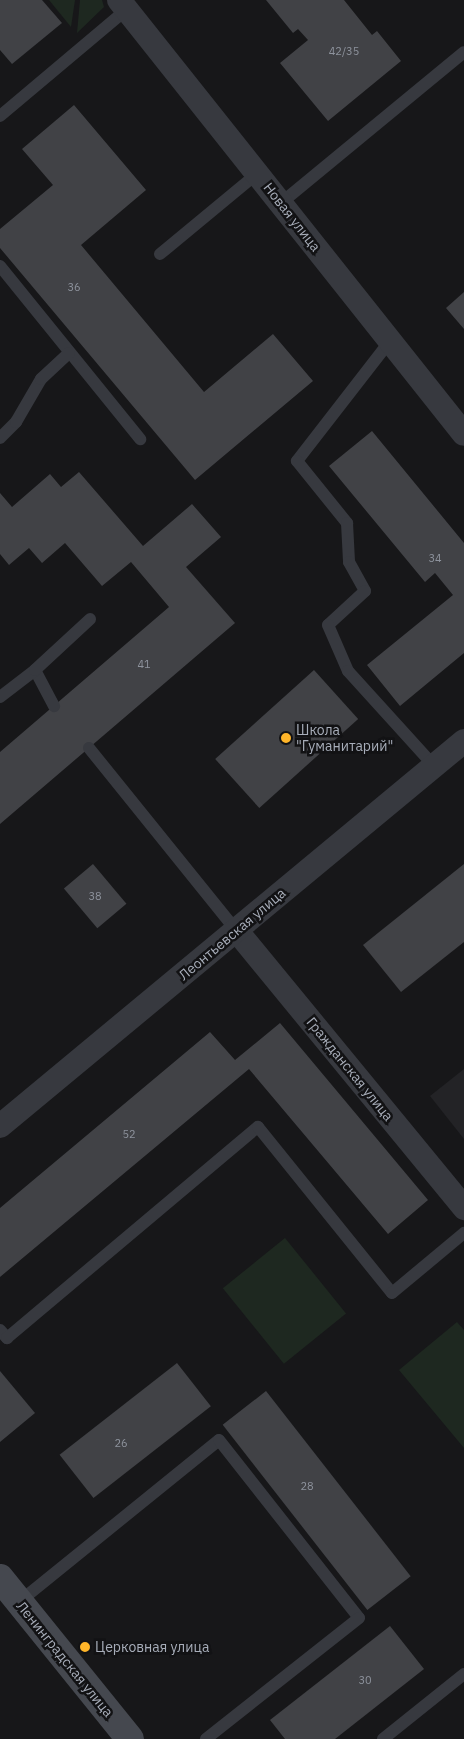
<!DOCTYPE html>
<html>
<head>
<meta charset="utf-8">
<style>
  body { margin:0 }
  #map { position:relative; width:464px; height:1739px; overflow:hidden; background:#171719; font-family:"IBM Plex Sans",sans-serif }
  div>[style] { position:absolute }
  [style*='--x'] { left:calc(var(--x)*1px); top:calc(var(--y)*1px); width:calc(var(--w)*1px); rotate:calc(var(--a)*1deg) }
  .built>* { inset:0; background:#232326 }
  .green>* { inset:0; background:#1e2820; transform-origin:0 0 }
  .building>* { inset:0; background:#414246; transform-origin:0 0 }
  .lane>* { height:12px; margin:-6px; padding:0 6px; transform-origin:6px; border-radius:6px; background:#37393f }
  .street>* { height:24px; margin:-12px; padding:0 12px; transform-origin:12px; border-radius:12px; background:#37393f }
  .secondary>* { height:28px; margin:-14px; padding:0 14px; transform-origin:14px; border-radius:14px; background:#45484f }
  .dots>* { width:14px; height:14px; translate:-50% -50%; box-sizing:border-box; border:2px solid #121214; border-radius:50% }
  span { translate:-50% -50%; white-space:nowrap; text-align:center; line-height:1.15; -webkit-text-stroke:5px #121214; paint-order:stroke }
  .number-label { font-size:11px; color:#8e939d }
  .number-label span { -webkit-text-stroke-width:0 }
  .street-label { font-size:14px; color:#a8aeba }
  .poi-label { font-size:14px; color:#a8aeba }
  .left { translate:0 -50%; text-align:left }
</style>
</head>
<body>
<div id="map">
  <div class="built">
    <i style="clip-path:polygon(464px 1069px,464px 1139px,430px 1096px)"></i>
  </div>
  <div class="green">
    <i style="clip-path:polygon(49px 0,75px 0,71px 27px)"></i>
    <i style="clip-path:polygon(80px 0,102px 0,104px 7px,77px 33px)"></i>
    <i style="left:285px;top:1238px;width:97px;height:80px;rotate:51deg"></i>
    <i style="clip-path:polygon(457px 1322px,464px 1330px,464px 1448px,399px 1370px)"></i>
  </div>
  <div class="building">
    <i style="clip-path:polygon(0 0,42px 0,62px 23px,12px 64px,0 50px)"></i>
    <i style="clip-path:polygon(266px 0,344px 0,372px 35px,377px 31px,401px 61px,328px 121px,280px 63px,308px 40px,298px 29px,293px 33px)"></i>
    <i style="clip-path:polygon(74px 105px,146px 190px,81px 245px,204px 392px,273px 334px,313px 381px,195px 480px,0 248px,0 229px,53px 185px,22px 149px)"></i>
    <i style="clip-path:polygon(464px 292px,464px 329px,446px 308px)"></i>
    <i style="clip-path:polygon(372px 431px,464px 543px,464px 653px,400px 706px,367px 665px,453px 595px,435px 573px,425px 582px,329px 466px)"></i>
    <i style="clip-path:polygon(79px 472px,143px 546px,192px 504px,221px 537px,186px 567px,235px 623px,0 824px,0 752px,169px 607px,131px 562px,102px 586px,65px 543px,42px 563px,29px 548px,9px 565px,0 554px,0 493px,12px 507px,50px 474px,61px 487px)"></i>
    <i style="left:314px;top:670px;width:66px;height:133px;rotate:48deg"></i>
    <i style="left:93px;top:864px;width:52px;height:38px;rotate:50deg"></i>
    <i style="clip-path:polygon(464px 864px,464px 942px,401px 992px,363px 945px)"></i>
    <i style="clip-path:polygon(280px 1023px,428px 1200px,388px 1234px,249px 1069px,0 1277px,0 1208px,210px 1032px,235px 1060px)"></i>
    <i style="left:177px;top:1363px;width:55px;height:149px;rotate:52deg"></i>
    <i style="clip-path:polygon(0 1371px,35px 1413px,0 1442px)"></i>
    <i style="left:266px;top:1391px;width:235px;height:55px;rotate:52deg"></i>
    <i style="clip-path:polygon(390px 1626px,424px 1669px,335px 1739px,285px 1739px,270px 1720px)"></i>
  </div>
  <div class="lane">
    <i style="--x:0;--y:116;--w:166;--a:-40.1"></i>
    <i style="--x:281;--y:203;--w:237;--a:-39.5"></i>
    <i style="--x:160;--y:254;--w:127;--a:-39.6"></i>
    <i style="--x:0;--y:266;--w:223;--a:51"></i>
    <i style="--x:390;--y:341;--w:152;--a:127.8"></i>
    <i style="--x:297;--y:461;--w:80;--a:51.1"></i>
    <i style="--x:347;--y:523;--w:39;--a:87"></i>
    <i style="--x:349;--y:562;--w:33;--a:61"></i>
    <i style="--x:365;--y:591;--w:50;--a:137.4"></i>
    <i style="--x:328;--y:625;--w:50;--a:66.5"></i>
    <i style="--x:348;--y:671;--w:128;--a:47.8"></i>
    <i style="--x:0;--y:438;--w:23;--a:-45"></i>
    <i style="--x:16;--y:422;--w:50;--a:-59.8"></i>
    <i style="--x:41;--y:379;--w:38;--a:-43"></i>
    <i style="--x:35;--y:670;--w:41;--a:62.2"></i>
    <i style="--x:0;--y:697;--w:44;--a:-37.6"></i>
    <i style="--x:35;--y:670;--w:75;--a:-42.8"></i>
    <i style="--x:89;--y:748;--w:234;--a:51.1"></i>
    <i style="--x:0;--y:1330;--w:11;--a:49"></i>
    <i style="--x:7;--y:1338;--w:328;--a:-40.1"></i>
    <i style="--x:258;--y:1127;--w:213;--a:51.1"></i>
    <i style="--x:392;--y:1293;--w:94;--a:-39.8"></i>
    <i style="--x:19;--y:1602;--w:257;--a:-39"></i>
    <i style="--x:219;--y:1440;--w:226;--a:51.8"></i>
    <i style="--x:359;--y:1618;--w:195;--a:141.7"></i>
    <i style="--x:383;--y:1739;--w:104;--a:-38.7"></i>
  </div>
  <div class="street">
    <i style="--x:119;--y:0;--w:554;--a:51.52"></i>
    <i style="--x:236;--y:930;--w:360;--a:50.6"></i>
    <i style="--x:0;--y:1126;--w:603;--a:-39.68"></i>
  </div>
  <div class="secondary">
    <i style="--x:0;--y:1578;--w:207;--a:51.1"></i>
  </div>
  <div class="dots">
    <i style="left:286px;top:738px;background:#ffb529"></i>
    <i style="left:85px;top:1647px;background:#ffb529"></i>
  </div>
  <div class="number-label">
    <span style="left:344px;top:51px">42/35</span>
    <span style="left:74px;top:287px">36</span>
    <span style="left:435px;top:558px">34</span>
    <span style="left:144px;top:664px">41</span>
    <span style="left:95px;top:896px">38</span>
    <span style="left:129px;top:1134px">52</span>
    <span style="left:121px;top:1443px">26</span>
    <span style="left:307px;top:1486px">28</span>
    <span style="left:365px;top:1680px">30</span>
  </div>
  <div class="street-label">
    <span style="left:292px;top:217px;rotate:52deg">Новая улица</span>
    <span style="left:232px;top:934px;rotate:-40deg">Леонтьевская улица</span>
    <span style="left:350px;top:1069px;rotate:51deg">Гражданская улица</span>
    <span style="left:65px;top:1659px;rotate:51deg">Ленинградская улица</span>
  </div>
  <div class="poi-label">
    <span class="left" style="left:296px;top:738px">Школа<br>"Гуманитарий"</span>
    <span class="left" style="left:95px;top:1647px">Церковная улица</span>
  </div>
</div>
</body>
</html>
